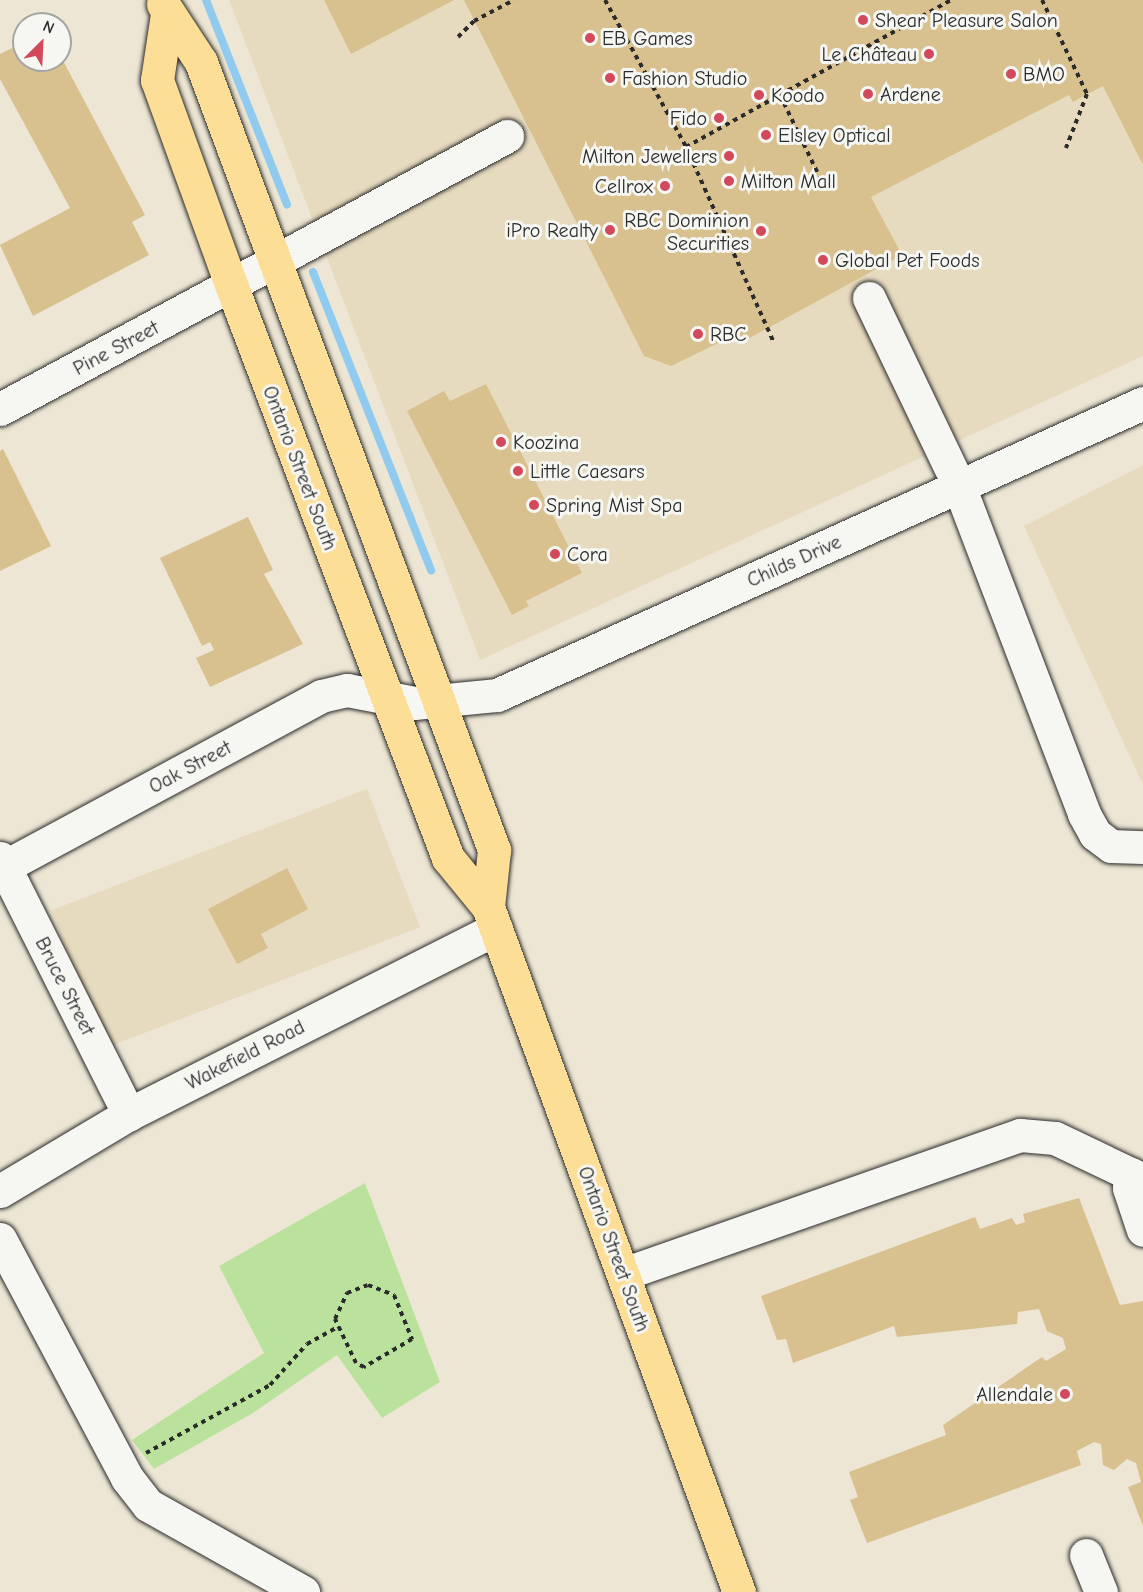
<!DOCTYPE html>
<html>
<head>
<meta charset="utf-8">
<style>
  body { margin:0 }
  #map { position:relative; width:1143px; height:1592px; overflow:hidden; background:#ede6d4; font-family:"Comic Neue",sans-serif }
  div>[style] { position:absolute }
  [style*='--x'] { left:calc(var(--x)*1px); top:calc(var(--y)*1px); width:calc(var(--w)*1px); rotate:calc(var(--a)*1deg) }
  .built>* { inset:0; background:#e7dbbf; transform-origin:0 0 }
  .green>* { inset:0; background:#bbe29d }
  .stream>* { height:8px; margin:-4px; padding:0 4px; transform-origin:4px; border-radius:4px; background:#90cbef }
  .building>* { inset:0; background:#d8c08f }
  .path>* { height:4px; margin-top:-2px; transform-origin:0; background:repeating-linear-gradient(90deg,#2b2b2b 0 4.5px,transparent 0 9px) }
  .roads { filter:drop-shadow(0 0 2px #2b2b2b) drop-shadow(0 0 2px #2b2b2b) }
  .minor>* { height:33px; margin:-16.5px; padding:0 16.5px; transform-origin:16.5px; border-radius:16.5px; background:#f6f6f2 }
  .major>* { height:33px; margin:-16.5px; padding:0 16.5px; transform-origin:16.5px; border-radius:16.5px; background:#fdde96 }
  .dots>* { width:16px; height:16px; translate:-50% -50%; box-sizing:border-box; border:3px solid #f6f6f2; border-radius:50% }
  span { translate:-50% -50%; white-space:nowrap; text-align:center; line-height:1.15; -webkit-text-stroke:6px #f6f6f2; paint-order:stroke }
  .poi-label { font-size:20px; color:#2b2b2b }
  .left { translate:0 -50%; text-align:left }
  .right { translate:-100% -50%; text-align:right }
  .street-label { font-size:20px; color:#2b2b2b }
  .north { position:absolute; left:12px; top:12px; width:60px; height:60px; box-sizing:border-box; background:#f6f6f2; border:2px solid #a5a5a2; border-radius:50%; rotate:24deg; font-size:16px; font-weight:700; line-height:24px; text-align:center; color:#2b2b2b }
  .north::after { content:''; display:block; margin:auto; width:21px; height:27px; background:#d1495b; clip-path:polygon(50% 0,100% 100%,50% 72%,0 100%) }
</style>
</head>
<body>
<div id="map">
  <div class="built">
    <i style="clip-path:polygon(229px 0,1143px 0,1143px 356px,480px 660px)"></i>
    <i style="clip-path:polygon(1143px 465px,1143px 785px,1024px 526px)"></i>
    <i style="left:367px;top:789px;width:148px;height:338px;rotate:69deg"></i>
  </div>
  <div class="green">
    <i style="clip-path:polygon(365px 1183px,440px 1382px,382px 1418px,337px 1355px,253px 1413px,154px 1469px,132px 1440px,264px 1353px,219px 1266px)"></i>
  </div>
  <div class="stream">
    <i style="--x:206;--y:0;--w:220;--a:68.4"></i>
    <i style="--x:313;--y:272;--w:321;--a:68.4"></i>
  </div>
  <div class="building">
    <i style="clip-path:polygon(324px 0,454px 0,351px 54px)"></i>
    <i style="clip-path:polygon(464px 0,1143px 0,1143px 165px,1103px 86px,1073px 102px,1069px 95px,871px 197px,902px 255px,742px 342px,739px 333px,671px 366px,644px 356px)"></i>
    <i style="clip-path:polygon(24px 42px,24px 60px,60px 60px,60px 55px,145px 215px,132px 222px,149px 255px,33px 316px,0 245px,70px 208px,0 79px,0 54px)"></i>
    <i style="clip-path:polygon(486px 384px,582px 573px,526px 601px,529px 606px,512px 615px,407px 411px,444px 391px,450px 401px)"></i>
    <i style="clip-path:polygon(3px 449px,51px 546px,0 571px,0 451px)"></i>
    <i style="clip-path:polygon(248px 517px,273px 570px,264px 574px,303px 644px,210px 687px,196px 658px,214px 650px,210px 642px,202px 646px,160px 558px)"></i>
    <i style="clip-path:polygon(287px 868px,308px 909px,261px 934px,268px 948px,237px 964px,208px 909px)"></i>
    <i style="clip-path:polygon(1079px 1198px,1120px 1305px,1143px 1301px,1143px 1526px,1128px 1487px,1141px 1482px,1136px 1463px,1127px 1459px,1114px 1470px,1103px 1465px,1101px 1444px,1094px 1442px,1077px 1451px,1081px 1465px,867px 1543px,850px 1500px,858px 1497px,849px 1472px,946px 1435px,943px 1425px,1042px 1357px,1046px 1361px,1066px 1349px,1063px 1338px,1047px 1331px,1039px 1309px,1018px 1312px,1017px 1324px,897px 1337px,894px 1326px,793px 1363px,786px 1339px,777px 1340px,761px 1296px,975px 1217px,980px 1229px,1012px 1218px,1016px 1225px,1025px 1222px,1023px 1214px)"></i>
  </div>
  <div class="path">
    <i style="--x:605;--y:0;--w:168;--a:61.1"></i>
    <i style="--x:686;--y:147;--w:303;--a:-29"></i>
    <i style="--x:1042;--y:0;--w:104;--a:64.4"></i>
    <i style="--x:1087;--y:94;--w:58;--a:111.3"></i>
    <i style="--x:458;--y:37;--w:23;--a:-45"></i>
    <i style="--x:474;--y:21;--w:45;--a:-27.7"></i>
    <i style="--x:780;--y:95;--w:97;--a:64.2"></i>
    <i style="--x:686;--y:147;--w:215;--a:65.8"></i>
    <i style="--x:368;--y:1285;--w:28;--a:21"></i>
    <i style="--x:394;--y:1295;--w:48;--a:67.8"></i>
    <i style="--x:412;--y:1339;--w:56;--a:149.7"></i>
    <i style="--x:364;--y:1367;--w:9;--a:-153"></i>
    <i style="--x:356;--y:1363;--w:49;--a:-115.5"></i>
    <i style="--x:335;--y:1319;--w:29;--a:-65"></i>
    <i style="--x:347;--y:1293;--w:22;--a:-21"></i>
    <i style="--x:146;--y:1453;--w:141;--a:-28.7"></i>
    <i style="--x:270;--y:1385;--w:55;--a:-47.9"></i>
    <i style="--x:307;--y:1344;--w:33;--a:-29"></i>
  </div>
  <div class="roads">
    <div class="minor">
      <i style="--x:869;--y:298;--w:208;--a:64.4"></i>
      <i style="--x:959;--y:486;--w:351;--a:69.1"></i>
      <i style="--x:1084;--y:814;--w:23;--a:61"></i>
      <i style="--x:1095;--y:834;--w:20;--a:37"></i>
      <i style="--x:1111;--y:846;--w:32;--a:2"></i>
      <i style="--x:0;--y:409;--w:576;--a:-28.3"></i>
      <i style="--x:0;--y:858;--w:287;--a:63.3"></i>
      <i style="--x:0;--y:869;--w:365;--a:-28.3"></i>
      <i style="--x:321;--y:696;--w:27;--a:-13"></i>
      <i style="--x:347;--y:690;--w:69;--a:10.8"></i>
      <i style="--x:415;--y:703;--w:82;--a:-5.6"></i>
      <i style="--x:497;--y:695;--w:709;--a:-24.32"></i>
      <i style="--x:1131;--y:1174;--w:14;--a:98"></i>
      <i style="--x:1129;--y:1188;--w:44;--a:71.6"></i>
      <i style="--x:0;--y:1191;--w:150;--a:-30.8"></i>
      <i style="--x:129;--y:1114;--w:411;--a:-26.8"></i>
      <i style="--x:0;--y:1239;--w:271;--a:62"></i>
      <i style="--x:127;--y:1478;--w:34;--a:52"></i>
      <i style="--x:148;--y:1505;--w:178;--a:29.3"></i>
      <i style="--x:623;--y:1274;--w:421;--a:-19.3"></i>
      <i style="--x:1020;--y:1135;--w:35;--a:5"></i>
      <i style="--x:1055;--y:1138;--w:98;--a:25.5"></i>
      <i style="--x:1086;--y:1555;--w:40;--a:68"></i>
    </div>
    <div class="major">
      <i style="--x:163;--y:4;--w:69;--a:56.8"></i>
      <i style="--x:201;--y:62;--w:841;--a:69.6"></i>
      <i style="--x:494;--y:850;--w:57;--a:96"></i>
      <i style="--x:167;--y:14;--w:67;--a:98.6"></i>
      <i style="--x:157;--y:80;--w:220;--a:70.1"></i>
      <i style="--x:232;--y:287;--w:610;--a:69.28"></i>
      <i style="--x:448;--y:858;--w:63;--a:50.8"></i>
      <i style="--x:488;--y:907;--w:730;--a:69.88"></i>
    </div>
  </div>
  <div class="dots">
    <i style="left:863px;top:20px;background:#d1495b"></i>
    <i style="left:590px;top:38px;background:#d1495b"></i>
    <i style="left:929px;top:54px;background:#d1495b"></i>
    <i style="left:1011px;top:74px;background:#d1495b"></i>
    <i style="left:610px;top:78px;background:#d1495b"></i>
    <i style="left:868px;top:94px;background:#d1495b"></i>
    <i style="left:759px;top:95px;background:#d1495b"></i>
    <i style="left:719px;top:118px;background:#d1495b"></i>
    <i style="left:766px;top:135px;background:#d1495b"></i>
    <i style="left:729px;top:156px;background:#d1495b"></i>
    <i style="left:729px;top:181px;background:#d1495b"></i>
    <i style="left:665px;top:186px;background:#d1495b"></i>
    <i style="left:610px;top:230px;background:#d1495b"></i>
    <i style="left:761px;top:231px;background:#d1495b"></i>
    <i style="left:823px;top:260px;background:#d1495b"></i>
    <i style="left:698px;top:334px;background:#d1495b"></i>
    <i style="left:501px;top:442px;background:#d1495b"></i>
    <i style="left:518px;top:471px;background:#d1495b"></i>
    <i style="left:534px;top:505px;background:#d1495b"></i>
    <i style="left:555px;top:554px;background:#d1495b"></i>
    <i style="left:1065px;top:1394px;background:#d1495b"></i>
  </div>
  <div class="poi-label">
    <span class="left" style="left:875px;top:20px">Shear Pleasure Salon</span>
    <span class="left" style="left:602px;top:38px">EB Games</span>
    <span class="right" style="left:917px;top:54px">Le Château</span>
    <span class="left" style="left:1023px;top:74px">BMO</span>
    <span class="left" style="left:622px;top:78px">Fashion Studio</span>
    <span class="left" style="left:880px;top:94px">Ardene</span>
    <span class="left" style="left:771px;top:95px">Koodo</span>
    <span class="right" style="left:707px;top:118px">Fido</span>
    <span class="left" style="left:778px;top:135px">Elsley Optical</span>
    <span class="right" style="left:717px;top:156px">Milton Jewellers</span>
    <span class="left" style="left:741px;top:181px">Milton Mall</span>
    <span class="right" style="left:653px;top:186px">Cellrox</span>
    <span class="right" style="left:749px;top:232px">RBC Dominion<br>Securities</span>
    <span class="right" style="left:598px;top:230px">iPro Realty</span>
    <span class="left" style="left:835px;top:260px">Global Pet Foods</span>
    <span class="left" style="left:710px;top:334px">RBC</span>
    <span class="left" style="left:513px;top:442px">Koozina</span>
    <span class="left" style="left:530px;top:471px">Little Caesars</span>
    <span class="left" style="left:546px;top:505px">Spring Mist Spa</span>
    <span class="left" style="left:567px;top:554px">Cora</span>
    <span class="right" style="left:1053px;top:1394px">Allendale</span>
  </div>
  <div class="street-label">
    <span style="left:116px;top:348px;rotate:-28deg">Pine Street</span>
    <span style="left:300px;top:468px;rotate:69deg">Ontario Street South</span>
    <span style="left:794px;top:561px;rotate:-24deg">Childs Drive</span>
    <span style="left:190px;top:767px;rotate:-28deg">Oak Street</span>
    <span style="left:65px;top:986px;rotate:63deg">Bruce Street</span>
    <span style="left:245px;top:1055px;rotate:-27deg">Wakefield Road</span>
    <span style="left:614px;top:1249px;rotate:70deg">Ontario Street South</span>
  </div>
  <div class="north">N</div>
</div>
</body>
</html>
